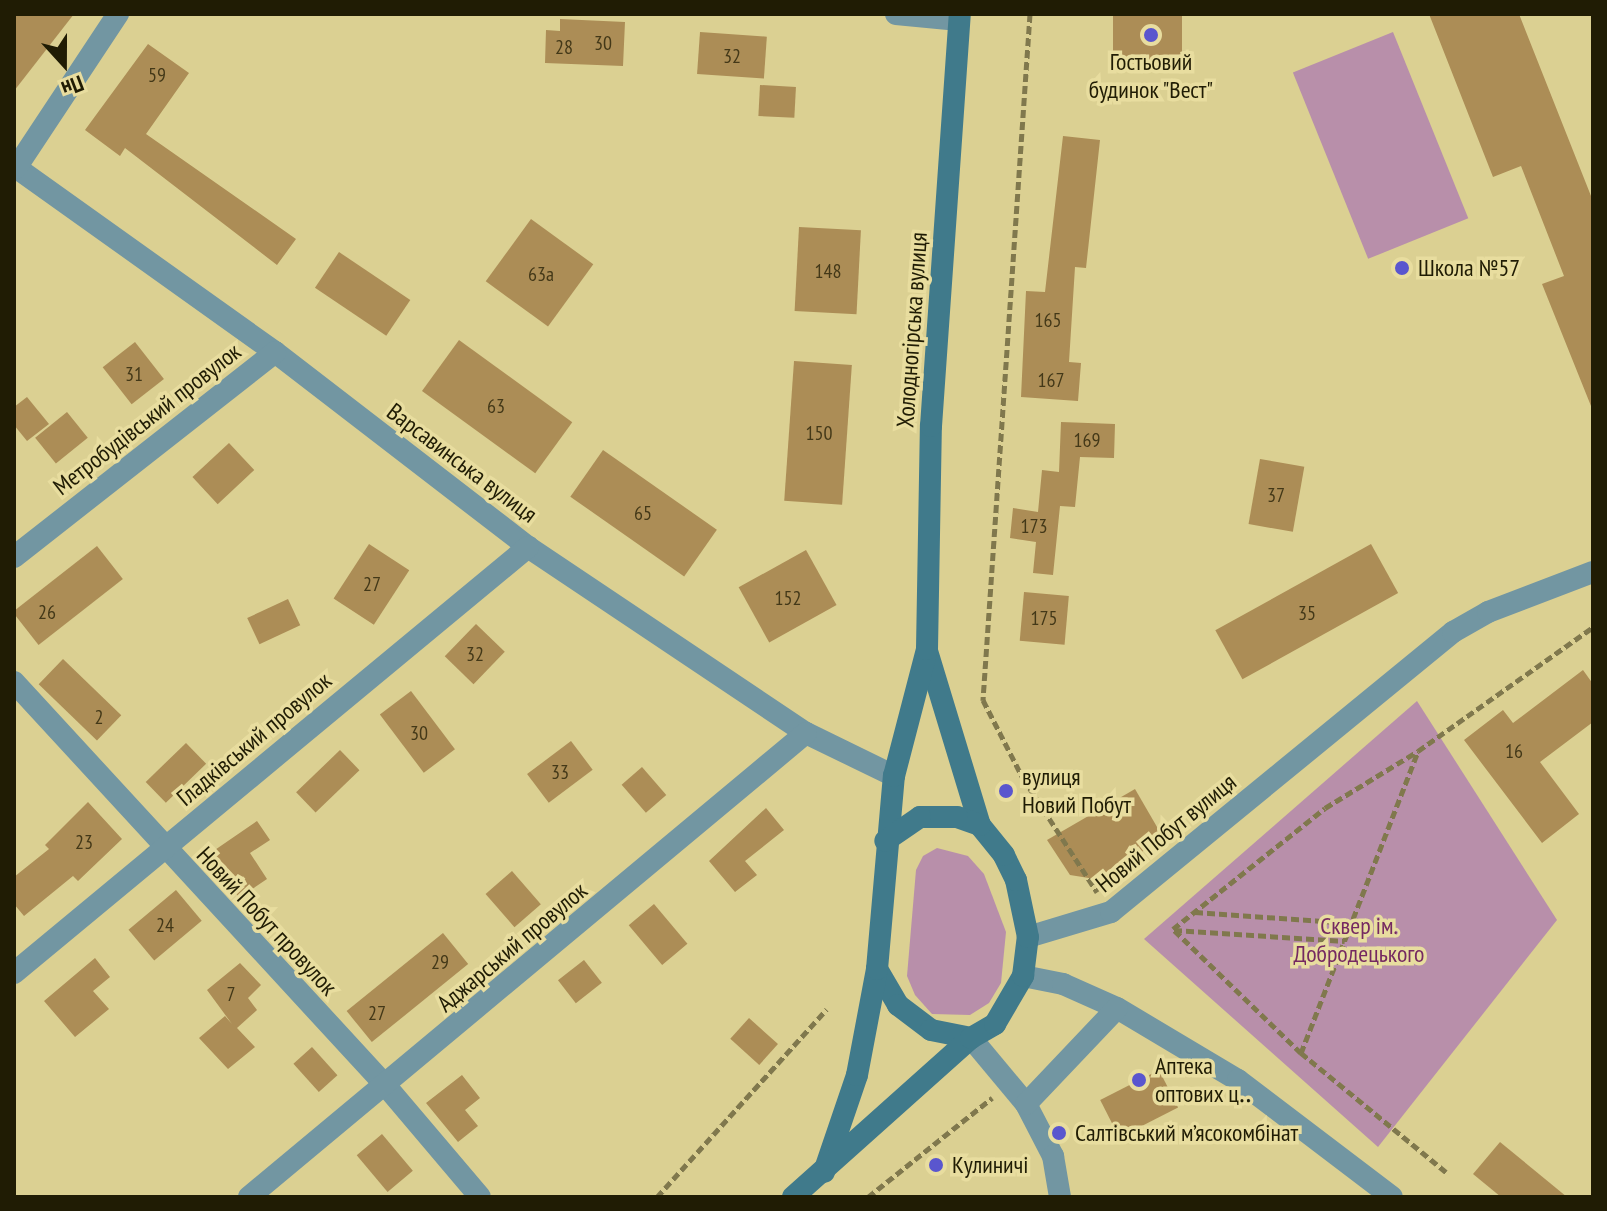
<!DOCTYPE html>
<html>
<head>
<meta charset="utf-8">
<style>
  body { margin:0 }
  #map { position:relative; width:1607px; height:1211px; overflow:hidden; background:#dbd092; font-family:"PT Sans Narrow",sans-serif }
  div>[style] { position:absolute }
  [style*='--x'] { left:calc(var(--x)*1px); top:calc(var(--y)*1px); width:calc(var(--w)*1px); rotate:calc(var(--a)*1deg) }
  .green>* { inset:0; background:#b88faa; transform-origin:0 0 }
  .building>* { inset:0; background:#ac8d56; transform-origin:0 0 }
  .path>* { height:5px; margin-top:-2.5px; transform-origin:0; background:repeating-linear-gradient(90deg,#80784d 0 8px,transparent 0 12px) }
  .minor>* { height:22px; margin:-11px; padding:0 11px; transform-origin:11px; border-radius:11px; background:#7296a2 }
  .secondary>* { height:22px; margin:-11px; padding:0 11px; transform-origin:11px; border-radius:11px; background:#407a8b }
  .dots>* { width:22px; height:22px; translate:-50% -50%; box-sizing:border-box; border:4px solid #e8dd9f; border-radius:50% }
  span { translate:-50% -50%; white-space:nowrap; text-align:center; line-height:1.15; -webkit-text-stroke:7px #e8dd9f; paint-order:stroke }
  .number-label { font-size:20px; color:#433818 }
  .number-label span { -webkit-text-stroke-width:0 }
  .poi-label { font-size:24px; color:#201c04 }
  .left { translate:0 -50%; text-align:left }
  .street-label { font-size:24px; color:#201c04 }
  .park-label { font-size:24px; color:#752961 }
  .frame { position:absolute; inset:0; border:16px solid #201c04; pointer-events:none }
  .north { position:absolute; left:24px; top:24px; width:80px; height:80px; -webkit-text-stroke:6px #e8dd9f; paint-order:stroke; rotate:159deg; font-size:22px; font-weight:700; line-height:32px; text-align:center; color:#201c04 }
  .north::after { content:''; display:block; margin:auto; width:28px; height:36px; background:#201c04; clip-path:polygon(50% 0,100% 100%,50% 72%,0 100%) }
</style>
</head>
<body>
<div id="map">
  <div class="green">
    <i style="left:1393px;top:32px;width:201px;height:108px;rotate:68deg"></i>
    <i style="clip-path:polygon(1417px 701px,1557px 920px,1378px 1147px,1144px 939px)"></i>
    <i style="clip-path:polygon(937px 848px,968px 856px,984px 874px,1006px 932px,1001px 983px,989px 1003px,970px 1015px,932px 1014px,915px 995px,907px 976px,916px 870px,923px 856px)"></i>
  </div>
  <div class="building">
    <i style="clip-path:polygon(14px 14px,74px 14px,14px 91px)"></i>
    <i style="left:1113px;top:14px;width:69px;height:50px"></i>
    <i style="clip-path:polygon(1429px 14px,1519px 14px,1593px 201px,1593px 411px,1542px 284px,1564px 276px,1521px 166px,1493px 177px)"></i>
    <i style="clip-path:polygon(560px 19px,625px 22px,623px 66px,545px 63px,546px 30px,560px 31px)"></i>
    <i style="left:700px;top:32px;width:67px;height:42px;rotate:4deg"></i>
    <i style="clip-path:polygon(148px 44px,189px 73px,146px 134px,296px 239px,277px 265px,125px 148px,120px 156px,85px 130px)"></i>
    <i style="left:760px;top:85px;width:36px;height:31px;rotate:3deg"></i>
    <i style="clip-path:polygon(1063px 136px,1100px 140px,1086px 268px,1075px 267px,1069px 362px,1081px 363px,1078px 401px,1021px 397px,1026px 291px,1045px 292px)"></i>
    <i style="left:531px;top:219px;width:77px;height:77px;rotate:36deg"></i>
    <i style="left:799px;top:227px;width:62px;height:84px;rotate:3deg"></i>
    <i style="left:339px;top:252px;width:86px;height:43px;rotate:34deg"></i>
    <i style="left:459px;top:340px;width:140px;height:63px;rotate:36deg"></i>
    <i style="left:135px;top:342px;width:47px;height:41px;rotate:52deg"></i>
    <i style="left:794px;top:361px;width:58px;height:140px;rotate:4deg"></i>
    <i style="clip-path:polygon(27px 397px,49px 424px,27px 441px,14px 425px,14px 407px)"></i>
    <i style="left:67px;top:412px;width:33px;height:41px;rotate:51deg"></i>
    <i style="clip-path:polygon(1061px 422px,1115px 424px,1114px 458px,1080px 457px,1075px 507px,1060px 506px,1053px 575px,1033px 573px,1036px 542px,1010px 538px,1013px 508px,1038px 512px,1042px 470px,1059px 472px)"></i>
    <i style="left:229px;top:443px;width:37px;height:50px;rotate:47deg"></i>
    <i style="left:603px;top:450px;width:139px;height:57px;rotate:35deg"></i>
    <i style="left:1260px;top:459px;width:45px;height:66px;rotate:10deg"></i>
    <i style="left:369px;top:544px;width:48px;height:65px;rotate:33deg"></i>
    <i style="left:1371px;top:544px;width:56px;height:178px;rotate:61deg"></i>
    <i style="left:97px;top:546px;width:42px;height:107px;rotate:52deg"></i>
    <i style="left:806px;top:550px;width:63px;height:77px;rotate:61deg"></i>
    <i style="left:1024px;top:592px;width:45px;height:49px;rotate:5deg"></i>
    <i style="left:288px;top:599px;width:29px;height:45px;rotate:65deg"></i>
    <i style="left:476px;top:624px;width:40px;height:45px;rotate:44deg"></i>
    <i style="left:63px;top:659px;width:81px;height:35px;rotate:44deg"></i>
    <i style="clip-path:polygon(1583px 670px,1593px 684px,1593px 722px,1540px 762px,1579px 814px,1542px 843px,1464px 740px,1503px 710px,1513px 723px)"></i>
    <i style="left:411px;top:691px;width:73px;height:39px;rotate:53deg"></i>
    <i style="left:571px;top:741px;width:36px;height:55px;rotate:53deg"></i>
    <i style="left:186px;top:743px;width:29px;height:56px;rotate:46deg"></i>
    <i style="left:340px;top:750px;width:28px;height:61px;rotate:46deg"></i>
    <i style="left:642px;top:767px;width:37px;height:27px;rotate:49deg"></i>
    <i style="clip-path:polygon(1135px 789px,1164px 839px,1095px 879px,1070px 875px,1047px 840px)"></i>
    <i style="clip-path:polygon(88px 802px,122px 839px,78px 881px,73px 876px,24px 916px,14px 904px,14px 877px,49px 849px,45px 845px)"></i>
    <i style="clip-path:polygon(766px 808px,784px 830px,745px 861px,757px 875px,735px 892px,709px 861px)"></i>
    <i style="clip-path:polygon(257px 821px,270px 840px,250px 853px,267px 879px,239px 898px,209px 854px)"></i>
    <i style="left:512px;top:871px;width:44px;height:35px;rotate:49deg"></i>
    <i style="left:176px;top:890px;width:40px;height:62px;rotate:50deg"></i>
    <i style="left:654px;top:904px;width:52px;height:33px;rotate:50deg"></i>
    <i style="left:443px;top:933px;width:40px;height:124px;rotate:51deg"></i>
    <i style="clip-path:polygon(95px 958px,110px 977px,93px 991px,109px 1009px,75px 1037px,44px 1001px)"></i>
    <i style="left:584px;top:960px;width:29px;height:33px;rotate:52deg"></i>
    <i style="clip-path:polygon(240px 963px,261px 985px,248px 998px,257px 1010px,237px 1028px,255px 1047px,228px 1069px,199px 1038px,225px 1016px,232px 1024px,207px 990px)"></i>
    <i style="left:749px;top:1018px;width:39px;height:28px;rotate:42deg"></i>
    <i style="left:312px;top:1047px;width:38px;height:25px;rotate:48deg"></i>
    <i style="left:1159px;top:1070px;width:42px;height:66px;rotate:63deg"></i>
    <i style="clip-path:polygon(462px 1075px,480px 1098px,465px 1110px,478px 1126px,458px 1142px,426px 1103px)"></i>
    <i style="left:382px;top:1134px;width:48px;height:33px;rotate:50deg"></i>
    <i style="clip-path:polygon(1500px 1142px,1567px 1197px,1501px 1197px,1473px 1174px)"></i>
  </div>
  <div class="path">
    <i style="--x:1030;--y:14;--w:688;--a:93.92"></i>
    <i style="--x:983;--y:700;--w:88;--a:62.9"></i>
    <i style="--x:1023;--y:778;--w:136;--a:57"></i>
    <i style="--x:1195;--y:912;--w:157;--a:4"></i>
    <i style="--x:1174;--y:930;--w:171;--a:3.7"></i>
    <i style="--x:1301;--y:1053;--w:323;--a:-68.8"></i>
    <i style="--x:1446;--y:1172;--w:188;--a:-140.6"></i>
    <i style="--x:1301;--y:1053;--w:178;--a:-135.9"></i>
    <i style="--x:1173;--y:929;--w:194;--a:-38.5"></i>
    <i style="--x:1325;--y:808;--w:109;--a:-31.5"></i>
    <i style="--x:1418;--y:751;--w:214;--a:-35.3"></i>
    <i style="--x:657;--y:1197;--w:253;--a:-47.9"></i>
    <i style="--x:868;--y:1197;--w:159;--a:-38.6"></i>
  </div>
  <div class="minor">
    <i style="--x:896;--y:14;--w:63;--a:5.4"></i>
    <i style="--x:14;--y:166;--w:320;--a:35.5"></i>
    <i style="--x:275;--y:352;--w:319;--a:37.6"></i>
    <i style="--x:528;--y:547;--w:334;--a:33.8"></i>
    <i style="--x:806;--y:733;--w:98;--a:26"></i>
    <i style="--x:16;--y:168;--w:185;--a:-56.5"></i>
    <i style="--x:14;--y:557;--w:332;--a:-38.1"></i>
    <i style="--x:14;--y:682;--w:549;--a:47.36"></i>
    <i style="--x:386;--y:1086;--w:145;--a:49.7"></i>
    <i style="--x:1028;--y:937;--w:87;--a:-16.8"></i>
    <i style="--x:1111;--y:912;--w:442;--a:-39.3"></i>
    <i style="--x:1453;--y:632;--w:40;--a:-29.7"></i>
    <i style="--x:1488;--y:612;--w:112;--a:-20.9"></i>
    <i style="--x:14;--y:973;--w:668;--a:-39.65"></i>
    <i style="--x:1023;--y:976;--w:41;--a:11.3"></i>
    <i style="--x:1063;--y:984;--w:59;--a:24"></i>
    <i style="--x:1117;--y:1008;--w:141;--a:30.8"></i>
    <i style="--x:1238;--y:1080;--w:193;--a:37.2"></i>
    <i style="--x:971;--y:1038;--w:86;--a:50.2"></i>
    <i style="--x:1026;--y:1104;--w:59;--a:62.6"></i>
    <i style="--x:1053;--y:1156;--w:42;--a:80.3"></i>
    <i style="--x:1026;--y:1104;--w:132;--a:-46.5"></i>
    <i style="--x:249;--y:1197;--w:725;--a:-39.8"></i>
  </div>
  <div class="secondary">
    <i style="--x:927;--y:651;--w:182;--a:73.1"></i>
    <i style="--x:877;--y:969;--w:42;--a:59.7"></i>
    <i style="--x:898;--y:1005;--w:41;--a:37.1"></i>
    <i style="--x:931;--y:1030;--w:41;--a:11.3"></i>
    <i style="--x:824;--y:1172;--w:102;--a:-71.2"></i>
    <i style="--x:857;--y:1075;--w:108;--a:-79.3"></i>
    <i style="--x:877;--y:969;--w:194;--a:-85"></i>
    <i style="--x:894;--y:776;--w:131;--a:-75.4"></i>
    <i style="--x:927;--y:649;--w:223;--a:-89"></i>
    <i style="--x:931;--y:426;--w:413;--a:-86"></i>
    <i style="--x:793;--y:1197;--w:239;--a:-41.8"></i>
    <i style="--x:971;--y:1038;--w:28;--a:-30"></i>
    <i style="--x:995;--y:1024;--w:56;--a:-59.7"></i>
    <i style="--x:1023;--y:976;--w:39;--a:-83"></i>
    <i style="--x:1028;--y:937;--w:58;--a:-101.9"></i>
    <i style="--x:1016;--y:880;--w:28;--a:-116"></i>
    <i style="--x:1004;--y:855;--w:38;--a:-129"></i>
    <i style="--x:980;--y:825;--w:24;--a:-161"></i>
    <i style="--x:957;--y:817;--w:37;--a:180"></i>
    <i style="--x:920;--y:817;--w:42;--a:145.6"></i>
  </div>
  <div class="dots">
    <i style="left:1151px;top:35px;background:#5a56ce"></i>
    <i style="left:1402px;top:268px;background:#5a56ce"></i>
    <i style="left:1006px;top:791px;background:#5a56ce"></i>
    <i style="left:1139px;top:1080px;background:#5a56ce"></i>
    <i style="left:1059px;top:1133px;background:#5a56ce"></i>
    <i style="left:936px;top:1165px;background:#5a56ce"></i>
  </div>
  <div class="number-label">
    <span style="left:603px;top:43px">30</span>
    <span style="left:564px;top:47px">28</span>
    <span style="left:732px;top:56px">32</span>
    <span style="left:157px;top:75px">59</span>
    <span style="left:828px;top:271px">148</span>
    <span style="left:541px;top:274px">63а</span>
    <span style="left:1048px;top:320px">165</span>
    <span style="left:134px;top:374px">31</span>
    <span style="left:1051px;top:380px">167</span>
    <span style="left:496px;top:406px">63</span>
    <span style="left:819px;top:433px">150</span>
    <span style="left:1087px;top:440px">169</span>
    <span style="left:1276px;top:495px">37</span>
    <span style="left:643px;top:513px">65</span>
    <span style="left:1034px;top:526px">173</span>
    <span style="left:372px;top:584px">27</span>
    <span style="left:788px;top:598px">152</span>
    <span style="left:47px;top:612px">26</span>
    <span style="left:1307px;top:613px">35</span>
    <span style="left:1044px;top:618px">175</span>
    <span style="left:475px;top:654px">32</span>
    <span style="left:99px;top:717px">2</span>
    <span style="left:419px;top:733px">30</span>
    <span style="left:1514px;top:751px">16</span>
    <span style="left:560px;top:772px">33</span>
    <span style="left:84px;top:842px">23</span>
    <span style="left:165px;top:925px">24</span>
    <span style="left:440px;top:962px">29</span>
    <span style="left:231px;top:994px">7</span>
    <span style="left:377px;top:1013px">27</span>
  </div>
  <div class="poi-label">
    <span style="left:1151px;top:76px">Гостьовий<br>будинок "Вест"</span>
    <span class="left" style="left:1418px;top:268px">Школа №57</span>
    <span class="left" style="left:1022px;top:791px">вулиця<br>Новий Побут</span>
    <span class="left" style="left:1155px;top:1080px">Аптека<br>оптових ц‥</span>
    <span class="left" style="left:1075px;top:1133px">Салтівський м’ясокомбінат</span>
    <span class="left" style="left:952px;top:1165px">Кулиничі</span>
  </div>
  <div class="street-label">
    <span style="left:912px;top:330px;rotate:-86deg">Холодногірська вулиця</span>
    <span style="left:147px;top:419px;rotate:-38deg">Метробудівський провулок</span>
    <span style="left:462px;top:463px;rotate:37deg">Варсавинська вулиця</span>
    <span style="left:254px;top:739px;rotate:-40deg">Гладківський провулок</span>
    <span style="left:1166px;top:833px;rotate:-39deg">Новий Побут вулиця</span>
    <span style="left:267px;top:921px;rotate:47deg">Новий Побут провулок</span>
    <span style="left:512px;top:947px;rotate:-40deg">Аджарський провулок</span>
  </div>
  <div class="park-label">
    <span style="left:1359px;top:940px">Сквер ім.<br>Добродецького</span>
  </div>
  <div class="frame"></div>
  <div class="north">Пн</div>
</div>
</body>
</html>
